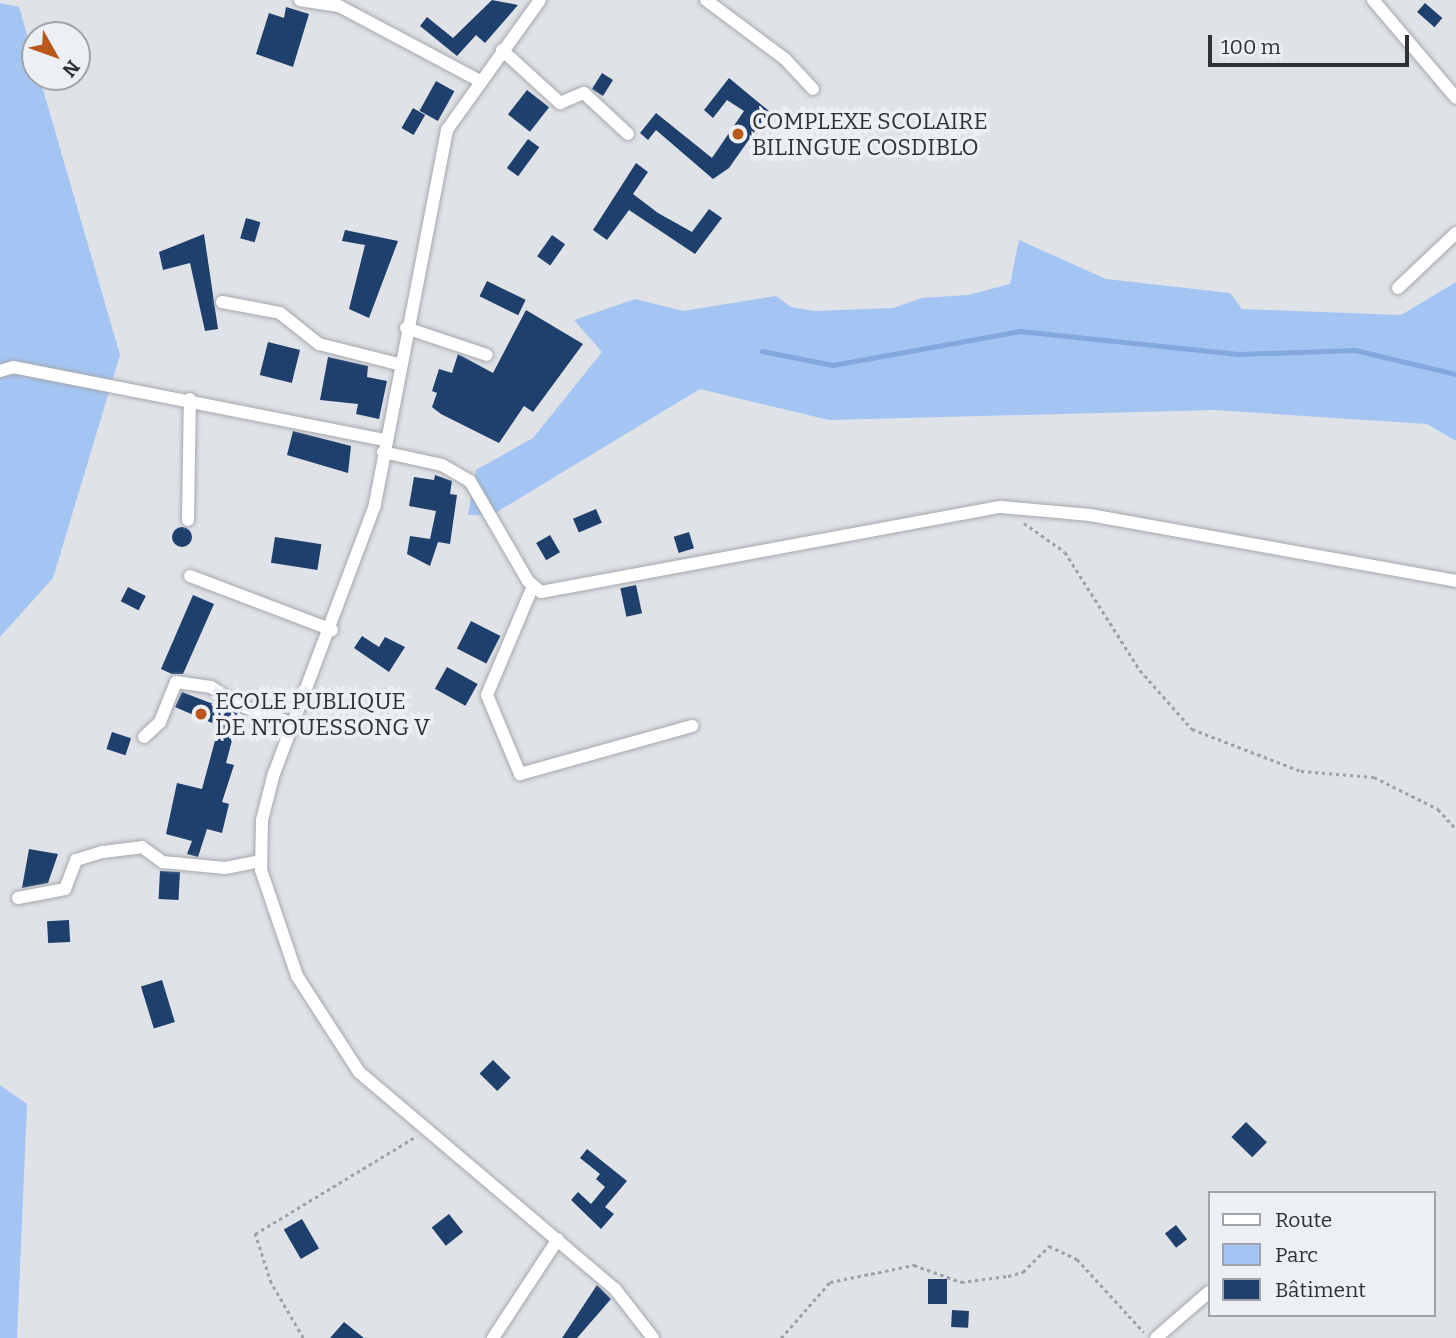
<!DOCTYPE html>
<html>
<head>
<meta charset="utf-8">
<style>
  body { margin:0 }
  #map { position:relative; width:1456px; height:1338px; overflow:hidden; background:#dfe2e7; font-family:Bitter,serif }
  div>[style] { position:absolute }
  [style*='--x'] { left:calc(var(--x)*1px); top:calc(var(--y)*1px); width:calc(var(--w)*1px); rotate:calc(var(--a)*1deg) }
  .green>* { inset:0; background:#a4c5f3 }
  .stream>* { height:4.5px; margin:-2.25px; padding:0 2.25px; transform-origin:2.25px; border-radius:2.25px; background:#83a8de }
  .building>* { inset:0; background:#1f3f6d; transform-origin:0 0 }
  .round { border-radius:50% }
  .path>* { height:2.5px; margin-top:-1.25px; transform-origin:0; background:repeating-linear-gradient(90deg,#9fa2a5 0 3.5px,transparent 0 7px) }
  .roads { filter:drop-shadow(0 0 2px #a5a8ad) drop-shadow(0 0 2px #a5a8ad) }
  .minor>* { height:12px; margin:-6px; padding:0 6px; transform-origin:6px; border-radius:6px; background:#fff }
  .dots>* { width:19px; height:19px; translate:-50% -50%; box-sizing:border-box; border:4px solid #eceff4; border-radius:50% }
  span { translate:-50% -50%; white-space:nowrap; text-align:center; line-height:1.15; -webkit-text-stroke:7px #eceff4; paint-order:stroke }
  .poi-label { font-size:23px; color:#303133 }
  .left { translate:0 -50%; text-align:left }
  .legend { position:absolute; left:1208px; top:1191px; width:228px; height:126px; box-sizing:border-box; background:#eceff4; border:2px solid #a1a3a7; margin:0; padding:9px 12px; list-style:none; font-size:21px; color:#303133 }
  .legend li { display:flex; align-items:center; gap:14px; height:35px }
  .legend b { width:35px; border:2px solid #a1a3a7 }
  .north { position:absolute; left:21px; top:21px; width:70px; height:70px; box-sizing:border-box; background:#eceff4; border:2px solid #a1a3a7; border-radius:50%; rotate:130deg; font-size:19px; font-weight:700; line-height:28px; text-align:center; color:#303133 }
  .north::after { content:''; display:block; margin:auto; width:24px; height:32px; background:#ba581c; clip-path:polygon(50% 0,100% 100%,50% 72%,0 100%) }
  .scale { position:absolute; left:1208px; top:35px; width:201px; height:32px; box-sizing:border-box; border:4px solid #303133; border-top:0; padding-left:9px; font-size:21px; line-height:24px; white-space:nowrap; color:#303133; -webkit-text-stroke:5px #eceff4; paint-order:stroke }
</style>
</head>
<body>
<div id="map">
  <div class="green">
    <i style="clip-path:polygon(0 3px,19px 7px,120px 355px,53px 578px,0 637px)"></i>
    <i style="clip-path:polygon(1019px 240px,1106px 279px,1230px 293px,1242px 309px,1401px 315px,1456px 282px,1456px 441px,1427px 424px,1215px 410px,829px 420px,700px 389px,492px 515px,468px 515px,476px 470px,533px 438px,602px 352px,574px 320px,635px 299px,683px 311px,776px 296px,791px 307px,814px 311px,893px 308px,922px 298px,968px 295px,1010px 284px)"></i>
    <i style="clip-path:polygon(0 1085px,27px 1104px,17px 1338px,0 1338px)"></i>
  </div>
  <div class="stream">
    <i style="--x:762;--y:351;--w:72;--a:11.2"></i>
    <i style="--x:833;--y:365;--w:190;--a:-10.3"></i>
    <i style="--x:1020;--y:331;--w:219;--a:6"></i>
    <i style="--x:1238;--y:354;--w:117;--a:-2"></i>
    <i style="--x:1355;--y:350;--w:104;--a:13.4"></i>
  </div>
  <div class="building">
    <i style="clip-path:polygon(492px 0,518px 5px,485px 43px,476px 35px,457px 56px,420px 26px,427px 17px,453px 38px)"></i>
    <i style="left:1425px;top:3px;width:23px;height:12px;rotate:41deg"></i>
    <i style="clip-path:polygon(286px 7px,309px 14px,293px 67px,256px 54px,269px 13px,284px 18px)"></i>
    <i style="left:602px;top:73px;width:13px;height:19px;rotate:32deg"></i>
    <i style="clip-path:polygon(729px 78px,769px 111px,729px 168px,713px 179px,656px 130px,648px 140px,640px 133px,656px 113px,712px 158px,744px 111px,727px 100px,713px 118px,704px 110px)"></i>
    <i style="left:436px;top:81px;width:21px;height:34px;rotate:29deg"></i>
    <i style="left:527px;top:90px;width:28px;height:31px;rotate:38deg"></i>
    <i style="left:413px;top:108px;width:14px;height:23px;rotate:30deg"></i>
    <i style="left:528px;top:139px;width:14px;height:36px;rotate:36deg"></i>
    <i style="clip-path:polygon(636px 163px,648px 172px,633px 194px,658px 213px,692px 232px,709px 209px,722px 218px,695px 254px,629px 210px,607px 240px,593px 230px)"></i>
    <i style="left:246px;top:218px;width:15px;height:21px;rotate:16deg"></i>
    <i style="clip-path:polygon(345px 230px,398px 241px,369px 318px,349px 309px,365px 245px,342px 241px)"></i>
    <i style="clip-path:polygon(204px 234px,218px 329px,205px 331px,190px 263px,163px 270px,159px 252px)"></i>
    <i style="left:552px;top:235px;width:16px;height:26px;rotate:35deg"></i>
    <i style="left:487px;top:281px;width:43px;height:17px;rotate:26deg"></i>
    <i style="clip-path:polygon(526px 310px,583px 344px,533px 412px,524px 406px,499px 443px,441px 414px,432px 407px,437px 393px,432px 391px,439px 369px,452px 373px,458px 354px,493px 373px)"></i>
    <i style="left:268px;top:342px;width:33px;height:34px;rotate:14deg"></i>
    <i style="clip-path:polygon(328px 357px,368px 366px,367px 377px,387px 381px,379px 419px,356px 414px,358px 404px,320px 400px)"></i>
    <i style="clip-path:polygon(293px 431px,351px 446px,348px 473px,287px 455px)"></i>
    <i style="clip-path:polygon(435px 475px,452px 481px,450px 494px,457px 495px,450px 544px,438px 542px,430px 566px,407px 554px,410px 536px,430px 539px,436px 511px,409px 506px,414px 477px,434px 480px)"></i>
    <i style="left:596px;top:509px;width:15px;height:25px;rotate:67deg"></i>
    <i class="round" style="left:172px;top:527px;width:20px;height:20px"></i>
    <i style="left:689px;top:532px;width:17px;height:16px;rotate:73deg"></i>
    <i style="left:550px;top:535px;width:20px;height:16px;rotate:60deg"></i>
    <i style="left:275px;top:537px;width:47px;height:26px;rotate:9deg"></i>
    <i style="left:636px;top:585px;width:29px;height:16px;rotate:78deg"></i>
    <i style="left:128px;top:587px;width:20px;height:16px;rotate:27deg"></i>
    <i style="clip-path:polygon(193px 595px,214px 604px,183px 674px,172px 674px,161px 669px)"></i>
    <i style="left:471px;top:621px;width:33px;height:31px;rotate:27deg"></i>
    <i style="clip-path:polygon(362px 636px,379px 647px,385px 637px,405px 647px,389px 672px,354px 648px)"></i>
    <i style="left:447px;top:667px;width:35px;height:25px;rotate:29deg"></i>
    <i style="clip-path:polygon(182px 692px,239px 714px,226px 763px,234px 765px,222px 802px,229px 804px,222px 833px,207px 829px,198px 857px,187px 854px,192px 841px,166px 834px,177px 783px,202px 789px,219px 726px,175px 707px)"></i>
    <i style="left:112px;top:732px;width:20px;height:18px;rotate:18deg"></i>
    <i style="clip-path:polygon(29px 849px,58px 854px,48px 883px,22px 888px)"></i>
    <i style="left:160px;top:871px;width:20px;height:28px;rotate:3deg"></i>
    <i style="left:69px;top:920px;width:22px;height:22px;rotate:87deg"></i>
    <i style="left:162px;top:980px;width:44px;height:22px;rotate:73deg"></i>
    <i style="left:493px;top:1060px;width:25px;height:19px;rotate:45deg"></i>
    <i style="left:1246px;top:1122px;width:29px;height:21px;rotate:44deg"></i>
    <i style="clip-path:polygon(587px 1149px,627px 1181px,605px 1207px,614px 1214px,601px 1229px,571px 1200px,578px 1192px,591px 1204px,605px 1187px,596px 1179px,600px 1174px,580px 1158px)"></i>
    <i style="left:449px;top:1214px;width:23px;height:22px;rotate:52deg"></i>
    <i style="left:302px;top:1219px;width:34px;height:21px;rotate:60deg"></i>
    <i style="left:1176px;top:1225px;width:18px;height:14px;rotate:52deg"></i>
    <i style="left:928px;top:1279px;width:19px;height:25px"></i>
    <i style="clip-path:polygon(597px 1285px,611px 1299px,577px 1338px,562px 1338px)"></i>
    <i style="left:952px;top:1310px;width:17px;height:17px;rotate:3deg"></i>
    <i style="clip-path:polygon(344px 1322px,364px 1338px,330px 1338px)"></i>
  </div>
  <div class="path">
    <i style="--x:1024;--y:523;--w:50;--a:35.3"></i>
    <i style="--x:1065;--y:552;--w:140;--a:57.6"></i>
    <i style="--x:1140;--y:670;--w:79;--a:48.6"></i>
    <i style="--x:1192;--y:729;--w:117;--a:21.1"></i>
    <i style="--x:1301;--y:771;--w:73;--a:4.7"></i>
    <i style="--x:1374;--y:777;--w:72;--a:26.6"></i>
    <i style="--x:1438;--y:809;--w:27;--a:48"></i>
    <i style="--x:303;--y:1338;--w:64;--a:-120.2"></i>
    <i style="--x:271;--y:1283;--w:52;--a:-108.1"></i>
    <i style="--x:255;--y:1234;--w:189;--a:-31.2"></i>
    <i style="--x:781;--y:1338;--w:74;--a:-48.8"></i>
    <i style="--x:830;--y:1282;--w:86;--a:-11.4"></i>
    <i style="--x:914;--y:1265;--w:50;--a:19.9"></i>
    <i style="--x:961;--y:1282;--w:47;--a:-7.3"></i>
    <i style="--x:1008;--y:1276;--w:16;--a:-15"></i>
    <i style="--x:1023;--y:1272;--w:37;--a:-45"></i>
    <i style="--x:1049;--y:1246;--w:31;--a:25"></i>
    <i style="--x:1077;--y:1259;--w:99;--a:47.5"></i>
  </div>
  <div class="roads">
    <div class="minor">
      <i style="--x:300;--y:0;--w:39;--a:9"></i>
      <i style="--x:339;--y:6;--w:160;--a:28"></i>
      <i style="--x:540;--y:0;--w:160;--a:125.6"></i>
      <i style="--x:447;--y:130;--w:382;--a:100.9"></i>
      <i style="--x:375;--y:505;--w:286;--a:110.6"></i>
      <i style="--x:274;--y:773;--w:49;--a:104.3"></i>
      <i style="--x:262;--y:820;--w:50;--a:91.1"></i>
      <i style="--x:261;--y:870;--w:112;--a:71.2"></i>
      <i style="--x:297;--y:976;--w:114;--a:57.1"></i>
      <i style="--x:359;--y:1072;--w:336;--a:40.3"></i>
      <i style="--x:615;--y:1289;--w:62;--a:52.2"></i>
      <i style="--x:706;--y:0;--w:99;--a:36.8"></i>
      <i style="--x:785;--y:59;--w:41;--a:47"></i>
      <i style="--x:1373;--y:0;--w:128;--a:49.7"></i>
      <i style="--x:502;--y:50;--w:79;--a:42.4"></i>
      <i style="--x:560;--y:103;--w:26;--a:-23"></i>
      <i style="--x:584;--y:93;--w:60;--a:43"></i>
      <i style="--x:1398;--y:288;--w:80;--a:-43.5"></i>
      <i style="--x:222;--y:302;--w:59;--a:10.7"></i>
      <i style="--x:280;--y:313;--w:50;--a:38.5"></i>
      <i style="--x:319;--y:344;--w:81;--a:14.2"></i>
      <i style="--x:406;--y:328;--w:85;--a:18.4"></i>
      <i style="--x:0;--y:371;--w:14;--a:-17"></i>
      <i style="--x:13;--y:367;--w:378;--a:11.1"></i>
      <i style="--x:383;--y:452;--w:60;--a:12.4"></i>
      <i style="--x:442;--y:465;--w:32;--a:30"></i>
      <i style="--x:470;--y:481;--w:116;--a:59.9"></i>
      <i style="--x:528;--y:581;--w:17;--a:40"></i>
      <i style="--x:541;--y:592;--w:468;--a:-10.5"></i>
      <i style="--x:1001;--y:507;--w:89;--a:5.1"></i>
      <i style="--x:1090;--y:515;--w:372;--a:10.2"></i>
      <i style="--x:188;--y:520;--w:121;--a:-89.1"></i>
      <i style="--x:190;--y:576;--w:152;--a:20.8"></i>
      <i style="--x:533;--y:586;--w:118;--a:112.9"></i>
      <i style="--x:487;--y:695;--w:86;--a:67.3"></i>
      <i style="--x:520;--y:774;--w:179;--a:-15.6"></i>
      <i style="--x:144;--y:737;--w:22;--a:-43"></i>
      <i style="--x:160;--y:722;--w:43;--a:-68.2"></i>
      <i style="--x:176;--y:682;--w:35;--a:8"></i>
      <i style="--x:211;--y:687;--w:33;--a:33"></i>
      <i style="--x:239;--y:705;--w:58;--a:19.1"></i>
      <i style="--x:18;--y:898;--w:48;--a:-10.8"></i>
      <i style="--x:65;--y:889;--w:31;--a:-69"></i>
      <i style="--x:76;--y:860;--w:28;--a:-17"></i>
      <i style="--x:103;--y:852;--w:39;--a:-7"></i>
      <i style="--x:142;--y:847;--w:26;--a:36"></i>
      <i style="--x:163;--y:862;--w:62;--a:5.5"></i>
      <i style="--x:225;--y:868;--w:37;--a:-11"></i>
      <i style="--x:493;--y:1338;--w:118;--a:-56.7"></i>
      <i style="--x:1156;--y:1338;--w:70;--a:-41"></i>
    </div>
  </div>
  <div class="dots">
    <i style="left:738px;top:134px;background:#ba581c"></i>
    <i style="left:201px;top:714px;background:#ba581c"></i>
  </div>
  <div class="poi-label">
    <span class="left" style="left:752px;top:134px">COMPLEXE SCOLAIRE<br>BILINGUE COSDIBLO</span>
    <span class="left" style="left:215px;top:714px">ECOLE PUBLIQUE<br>DE NTOUESSONG V</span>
  </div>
  <ul class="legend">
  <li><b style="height:9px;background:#fff"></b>Route</li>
  <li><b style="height:19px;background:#a4c5f3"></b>Parc</li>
  <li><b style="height:19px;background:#1f3f6d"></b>Bâtiment</li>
  </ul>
  <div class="north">N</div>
  <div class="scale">100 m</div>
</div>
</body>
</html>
